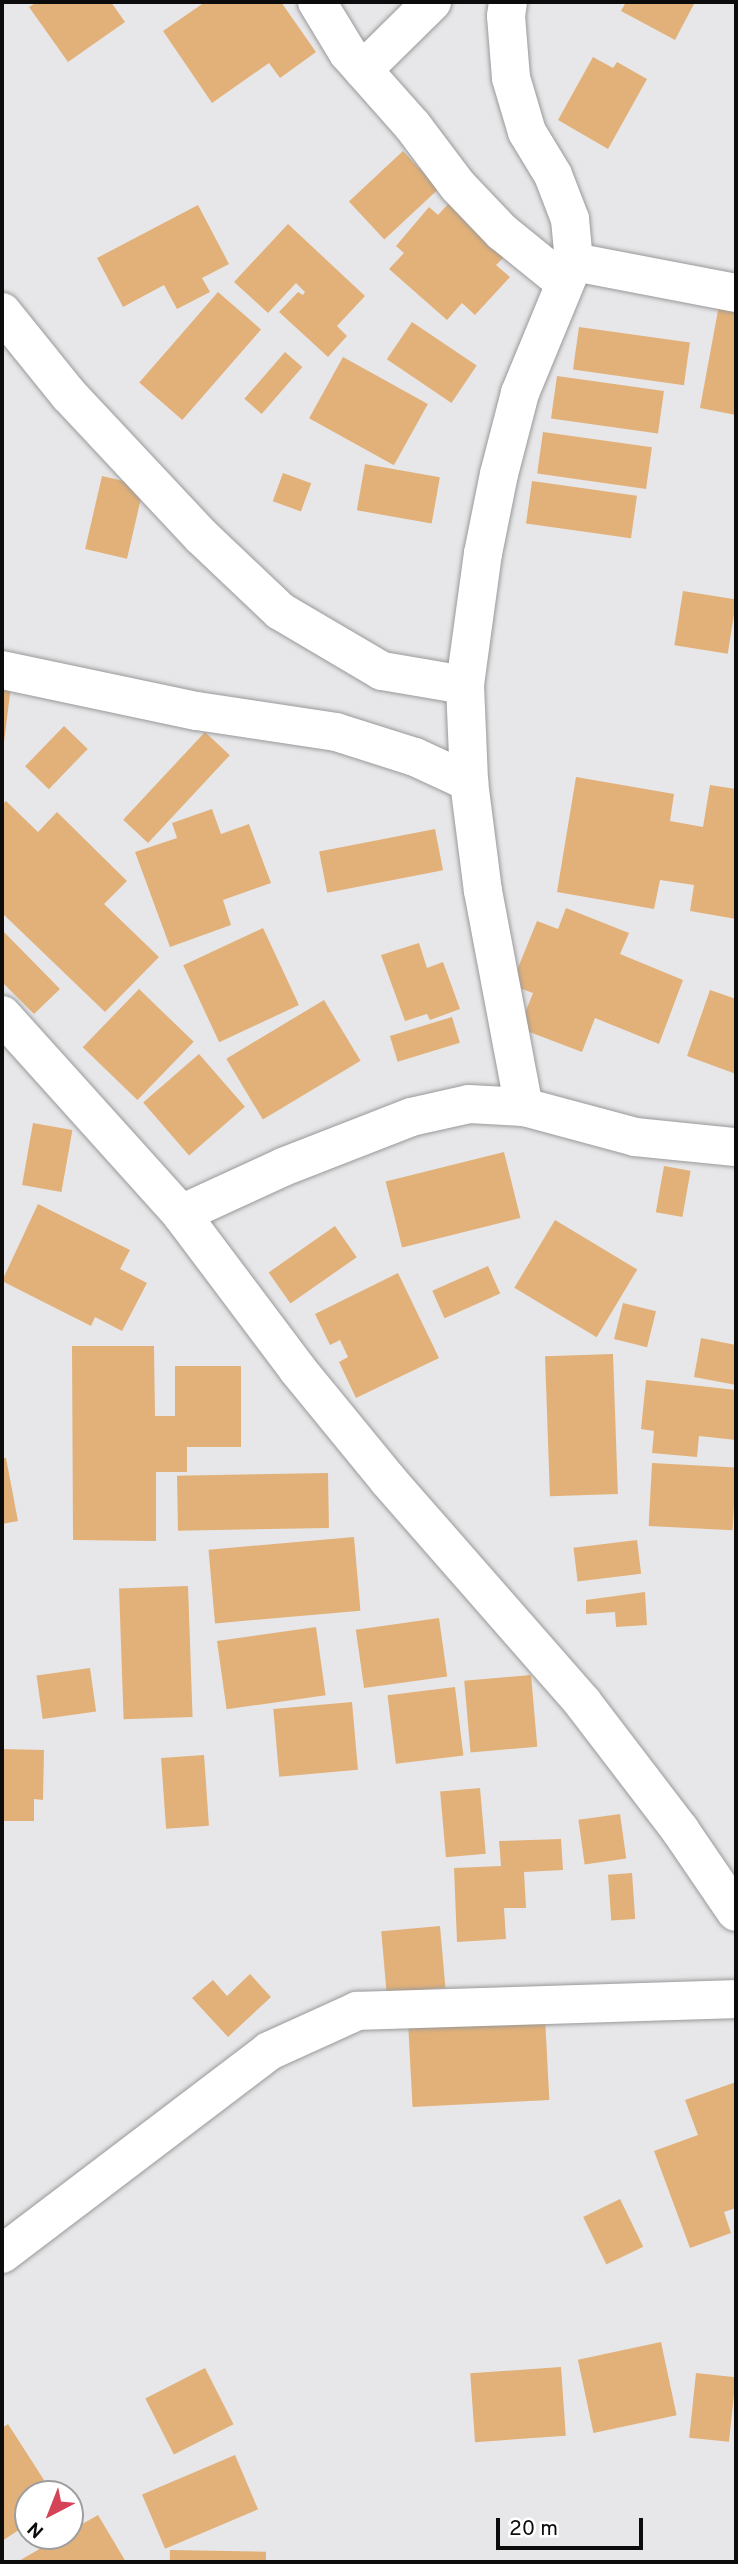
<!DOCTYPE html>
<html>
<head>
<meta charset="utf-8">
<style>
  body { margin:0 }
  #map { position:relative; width:738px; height:2564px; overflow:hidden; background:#e7e7e9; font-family:Overpass,sans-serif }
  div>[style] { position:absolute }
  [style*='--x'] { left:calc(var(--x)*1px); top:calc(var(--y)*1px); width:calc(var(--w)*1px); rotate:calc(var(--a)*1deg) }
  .building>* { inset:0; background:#e2b179; transform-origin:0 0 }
  .roads { filter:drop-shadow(0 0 2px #99999a) drop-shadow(0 0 2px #99999a) }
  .street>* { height:38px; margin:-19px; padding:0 19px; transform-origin:19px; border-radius:19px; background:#fff }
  span { translate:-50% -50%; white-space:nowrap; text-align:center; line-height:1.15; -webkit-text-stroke:5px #fff; paint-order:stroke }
  .frame { position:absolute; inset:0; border:4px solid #0c0c0c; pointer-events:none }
  .north { position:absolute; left:14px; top:2480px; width:70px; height:70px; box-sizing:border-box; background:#fff; border:2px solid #9e9e9e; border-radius:50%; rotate:222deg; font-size:19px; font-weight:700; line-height:28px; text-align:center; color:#0c0c0c }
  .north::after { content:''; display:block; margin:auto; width:24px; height:32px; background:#d44456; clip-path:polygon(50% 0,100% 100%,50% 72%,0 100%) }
  .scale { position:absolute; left:496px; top:2518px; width:147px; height:32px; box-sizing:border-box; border:4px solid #0c0c0c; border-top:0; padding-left:9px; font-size:21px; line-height:24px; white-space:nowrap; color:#0c0c0c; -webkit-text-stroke:5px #fff; paint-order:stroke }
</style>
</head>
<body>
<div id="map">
  <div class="building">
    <i style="clip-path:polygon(37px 2px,111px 2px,125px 22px,68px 62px,29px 7px)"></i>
    <i style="clip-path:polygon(205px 2px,281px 2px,316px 52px,280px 78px,269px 63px,212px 103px,163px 31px)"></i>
    <i style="clip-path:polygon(626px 2px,695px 2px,675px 40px,621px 11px)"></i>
    <i style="clip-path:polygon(593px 57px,613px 68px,617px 62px,647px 79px,608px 149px,558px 120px)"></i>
    <i style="left:403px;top:151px;width:52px;height:74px;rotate:47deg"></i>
    <i style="clip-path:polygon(450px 202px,507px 254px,496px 265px,510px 277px,475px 315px,462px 303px,447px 320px,389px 269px,404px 253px,396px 246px,429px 207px,438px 215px)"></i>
    <i style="clip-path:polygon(198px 205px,229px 264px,202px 278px,210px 292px,177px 309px,164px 285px,123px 307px,97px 258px)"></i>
    <i style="clip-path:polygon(288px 224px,365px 296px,337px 326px,347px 336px,328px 357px,279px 312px,298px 292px,303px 295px,305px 292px,296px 283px,268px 313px,234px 282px)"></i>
    <i style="left:218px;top:292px;width:57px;height:120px;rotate:41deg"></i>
    <i style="clip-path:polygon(719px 305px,736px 308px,736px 415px,700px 408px)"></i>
    <i style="left:412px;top:322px;width:78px;height:45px;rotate:34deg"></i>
    <i style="left:579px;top:327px;width:112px;height:43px;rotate:8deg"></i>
    <i style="left:285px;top:352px;width:23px;height:62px;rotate:41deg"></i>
    <i style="left:343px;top:357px;width:97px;height:70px;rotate:29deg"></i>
    <i style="left:557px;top:376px;width:108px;height:43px;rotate:8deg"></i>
    <i style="left:543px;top:432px;width:110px;height:42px;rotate:8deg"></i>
    <i style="left:365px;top:464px;width:76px;height:47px;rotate:10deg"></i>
    <i style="left:283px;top:473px;width:30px;height:30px;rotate:20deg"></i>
    <i style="left:102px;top:476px;width:43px;height:75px;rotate:13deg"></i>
    <i style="left:532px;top:481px;width:106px;height:43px;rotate:8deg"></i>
    <i style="left:683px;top:591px;width:54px;height:55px;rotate:9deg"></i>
    <i style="clip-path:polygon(2px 685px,11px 686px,3px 750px,2px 750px)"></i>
    <i style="left:64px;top:726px;width:33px;height:56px;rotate:44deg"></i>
    <i style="left:205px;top:732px;width:34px;height:120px;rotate:43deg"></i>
    <i style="clip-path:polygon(576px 777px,674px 794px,670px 821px,703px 827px,710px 785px,736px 789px,736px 919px,690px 911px,694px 885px,660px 880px,654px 909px,557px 892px)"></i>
    <i style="clip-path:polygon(6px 801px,38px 832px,57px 812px,127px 881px,104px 904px,159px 957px,105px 1012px,2px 913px,2px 805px)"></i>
    <i style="clip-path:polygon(212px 809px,221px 834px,249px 824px,271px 883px,223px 900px,231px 925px,170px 947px,135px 852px,177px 838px,172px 823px)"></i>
    <i style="left:435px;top:829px;width:42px;height:118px;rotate:79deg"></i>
    <i style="clip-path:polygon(566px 908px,629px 933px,620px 954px,683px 980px,659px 1044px,595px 1018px,582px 1052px,519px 1028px,533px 993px,511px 985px,537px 921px,558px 929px)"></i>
    <i style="left:263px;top:928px;width:85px;height:88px;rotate:65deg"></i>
    <i style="clip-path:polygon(2px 930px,60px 989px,34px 1014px,2px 982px)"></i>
    <i style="clip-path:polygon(419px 943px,427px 968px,443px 962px,460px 1009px,430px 1020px,427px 1014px,405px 1021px,381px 955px)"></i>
    <i style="left:139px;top:989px;width:76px;height:81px;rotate:44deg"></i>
    <i style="clip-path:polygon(710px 990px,736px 999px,736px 1074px,687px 1056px)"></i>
    <i style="left:324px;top:1000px;width:71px;height:114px;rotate:59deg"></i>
    <i style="left:452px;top:1017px;width:27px;height:65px;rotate:73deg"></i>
    <i style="left:199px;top:1054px;width:70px;height:74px;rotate:49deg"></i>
    <i style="left:33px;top:1123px;width:40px;height:63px;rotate:10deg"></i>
    <i style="left:504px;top:1152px;width:68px;height:122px;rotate:76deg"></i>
    <i style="left:664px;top:1166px;width:27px;height:47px;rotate:10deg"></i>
    <i style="clip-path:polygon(38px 1204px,130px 1250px,120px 1269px,147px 1283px,122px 1331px,95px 1317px,91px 1326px,2px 1281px)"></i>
    <i style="left:555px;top:1220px;width:96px;height:79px;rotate:31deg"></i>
    <i style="left:335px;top:1226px;width:38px;height:81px;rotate:55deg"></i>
    <i style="left:488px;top:1266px;width:30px;height:61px;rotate:66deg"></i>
    <i style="clip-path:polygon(398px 1273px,439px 1358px,356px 1398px,339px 1362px,348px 1357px,340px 1340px,330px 1345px,315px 1314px)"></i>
    <i style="left:623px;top:1303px;width:34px;height:37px;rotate:14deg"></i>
    <i style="clip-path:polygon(701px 1338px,736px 1345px,736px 1385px,694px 1377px)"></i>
    <i style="clip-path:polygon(72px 1346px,154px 1346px,155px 1416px,175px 1416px,175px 1366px,241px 1366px,241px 1447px,187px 1447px,187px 1472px,156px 1472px,156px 1541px,73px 1540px)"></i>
    <i style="left:613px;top:1354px;width:140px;height:68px;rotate:88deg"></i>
    <i style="clip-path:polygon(646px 1380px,736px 1390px,736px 1440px,699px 1436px,697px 1457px,652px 1453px,654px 1431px,641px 1429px)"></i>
    <i style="clip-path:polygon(2px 1458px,6px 1458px,18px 1521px,2px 1524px)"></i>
    <i style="left:652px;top:1463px;width:84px;height:63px;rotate:3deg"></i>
    <i style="left:328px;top:1473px;width:55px;height:151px;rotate:89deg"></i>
    <i style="left:354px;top:1537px;width:74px;height:146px;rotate:85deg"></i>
    <i style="left:637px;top:1540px;width:34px;height:64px;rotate:83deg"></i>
    <i style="left:188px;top:1586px;width:131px;height:69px;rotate:88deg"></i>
    <i style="clip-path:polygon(645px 1592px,647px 1625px,616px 1627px,615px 1612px,586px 1614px,586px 1600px)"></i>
    <i style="left:439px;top:1618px;width:59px;height:84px;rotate:82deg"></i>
    <i style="left:316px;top:1627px;width:69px;height:100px;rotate:82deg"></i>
    <i style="left:90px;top:1668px;width:44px;height:54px;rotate:82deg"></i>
    <i style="left:531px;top:1675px;width:72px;height:67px;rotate:85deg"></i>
    <i style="left:455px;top:1687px;width:69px;height:68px;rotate:83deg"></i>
    <i style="left:352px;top:1702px;width:68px;height:79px;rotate:85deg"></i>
    <i style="clip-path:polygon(2px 1749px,44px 1750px,43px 1800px,34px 1799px,34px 1821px,2px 1821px)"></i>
    <i style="left:204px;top:1755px;width:71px;height:43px;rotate:86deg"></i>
    <i style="left:480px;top:1788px;width:66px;height:40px;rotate:85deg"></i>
    <i style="left:620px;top:1814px;width:45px;height:42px;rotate:82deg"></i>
    <i style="clip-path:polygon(561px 1839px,563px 1870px,524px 1872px,526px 1908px,504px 1908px,506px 1939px,457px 1942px,454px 1868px,501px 1866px,499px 1841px)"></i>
    <i style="left:632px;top:1873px;width:46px;height:24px;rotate:86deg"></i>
    <i style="left:440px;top:1926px;width:62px;height:59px;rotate:85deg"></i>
    <i style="clip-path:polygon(250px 1974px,271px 1997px,228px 2037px,192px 1998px,213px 1980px,227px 1996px)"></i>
    <i style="left:545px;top:2017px;width:83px;height:137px;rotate:87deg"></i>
    <i style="clip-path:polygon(736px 2082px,736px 2208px,724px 2212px,731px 2233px,690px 2248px,654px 2151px,698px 2135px,685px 2100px)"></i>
    <i style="left:620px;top:2199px;width:53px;height:41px;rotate:64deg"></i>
    <i style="left:661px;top:2342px;width:75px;height:85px;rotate:78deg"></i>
    <i style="left:561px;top:2367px;width:69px;height:91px;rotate:86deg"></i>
    <i style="left:205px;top:2368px;width:63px;height:67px;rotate:63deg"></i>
    <i style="left:696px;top:2373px;width:40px;height:65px;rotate:6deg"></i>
    <i style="clip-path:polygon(8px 2424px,53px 2494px,28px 2494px,28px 2524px,2px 2541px,2px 2428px)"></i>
    <i style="left:235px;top:2455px;width:59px;height:101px;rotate:67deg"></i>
    <i style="clip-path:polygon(98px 2515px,126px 2562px,17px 2562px,62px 2536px,70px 2536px,70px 2531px)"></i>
    <i style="left:170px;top:2550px;width:96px;height:12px;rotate:1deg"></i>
  </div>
  <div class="roads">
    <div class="street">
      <i style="--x:317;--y:2;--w:60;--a:58.7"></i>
      <i style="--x:348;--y:53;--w:96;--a:48.4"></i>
      <i style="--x:412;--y:125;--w:76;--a:53"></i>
      <i style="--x:458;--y:186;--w:64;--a:46.3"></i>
      <i style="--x:502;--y:232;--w:81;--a:39"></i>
      <i style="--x:508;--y:2;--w:14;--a:98"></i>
      <i style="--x:506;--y:16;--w:62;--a:85.4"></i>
      <i style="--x:511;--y:78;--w:56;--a:73.5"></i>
      <i style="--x:527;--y:132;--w:50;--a:58.8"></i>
      <i style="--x:553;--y:175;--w:47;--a:68.9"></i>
      <i style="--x:570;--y:219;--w:43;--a:84.7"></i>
      <i style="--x:574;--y:262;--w:142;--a:112.4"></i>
      <i style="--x:520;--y:393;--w:84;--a:104.5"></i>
      <i style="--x:499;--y:474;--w:81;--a:101.4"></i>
      <i style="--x:483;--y:553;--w:133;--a:97.8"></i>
      <i style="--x:465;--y:685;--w:97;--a:87.6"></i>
      <i style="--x:469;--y:782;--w:110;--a:82.7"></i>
      <i style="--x:483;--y:891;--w:220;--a:79.3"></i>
      <i style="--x:363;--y:70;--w:97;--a:-44.6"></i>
      <i style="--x:574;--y:262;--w:165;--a:10.8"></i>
      <i style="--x:2;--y:312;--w:107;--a:51.1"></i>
      <i style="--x:69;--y:395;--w:193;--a:46.9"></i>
      <i style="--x:201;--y:536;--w:109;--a:43.5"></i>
      <i style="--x:280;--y:611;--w:118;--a:30.5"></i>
      <i style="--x:382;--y:671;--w:84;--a:9.6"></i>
      <i style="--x:2;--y:670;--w:199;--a:11.9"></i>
      <i style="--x:197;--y:711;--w:141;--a:8.6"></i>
      <i style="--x:336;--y:732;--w:83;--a:17.6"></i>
      <i style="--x:415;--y:757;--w:60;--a:24.8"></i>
      <i style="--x:2;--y:1015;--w:268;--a:48"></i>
      <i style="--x:181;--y:1214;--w:195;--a:53.1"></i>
      <i style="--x:298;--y:1370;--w:142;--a:50.7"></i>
      <i style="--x:388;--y:1480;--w:296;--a:48.8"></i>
      <i style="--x:583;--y:1703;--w:160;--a:52.6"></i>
      <i style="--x:680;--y:1830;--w:99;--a:55.7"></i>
      <i style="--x:181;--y:1214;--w:112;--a:-24.7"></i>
      <i style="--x:283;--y:1167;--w:137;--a:-21.3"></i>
      <i style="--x:411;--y:1117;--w:59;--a:-12.6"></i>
      <i style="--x:469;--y:1104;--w:55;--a:3.1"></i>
      <i style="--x:524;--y:1107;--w:115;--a:15.1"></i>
      <i style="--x:635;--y:1137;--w:101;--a:5.7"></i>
      <i style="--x:2;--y:2254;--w:335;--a:-37.2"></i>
      <i style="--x:269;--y:2051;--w:97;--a:-24.4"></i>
      <i style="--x:357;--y:2011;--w:379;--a:-1.8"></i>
    </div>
  </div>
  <div class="frame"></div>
  <div class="north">N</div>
  <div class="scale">20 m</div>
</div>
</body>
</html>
